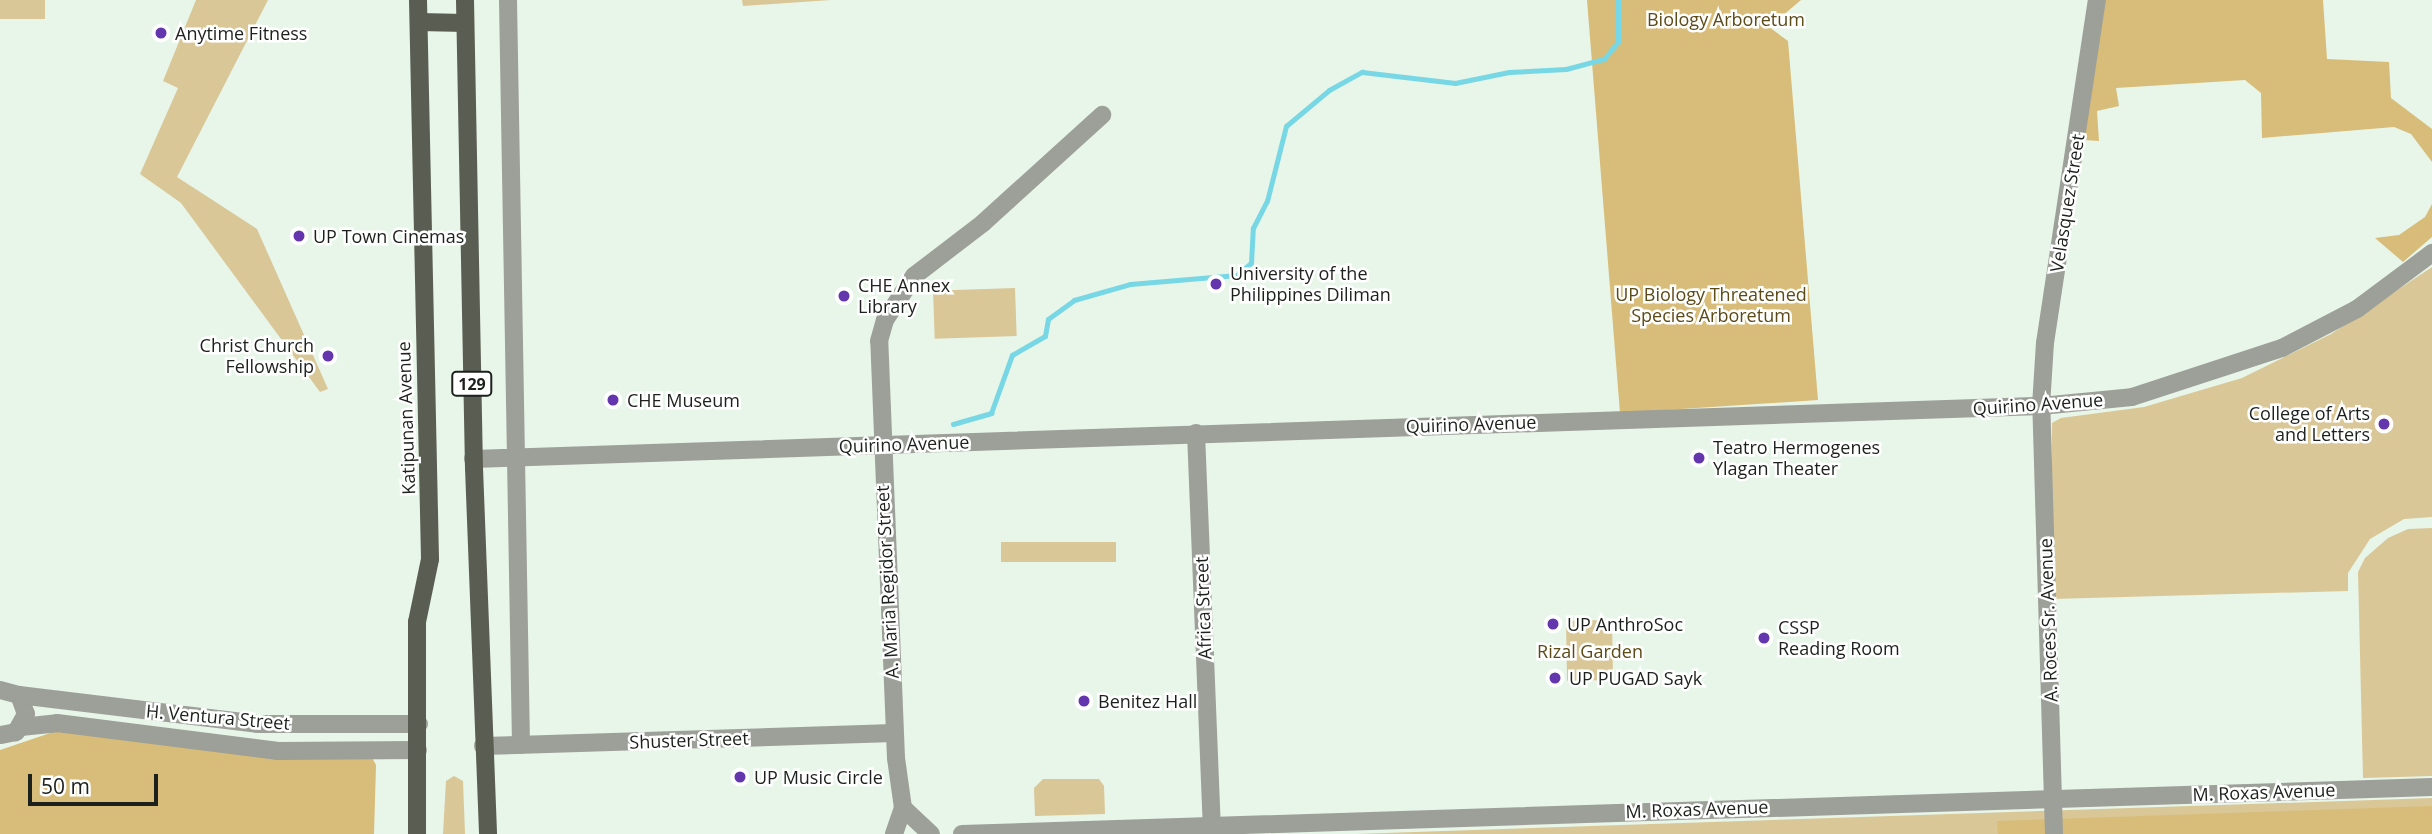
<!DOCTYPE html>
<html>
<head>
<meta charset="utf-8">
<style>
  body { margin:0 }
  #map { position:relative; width:2432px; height:834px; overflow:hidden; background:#e8f5e9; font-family:"Open Sans",sans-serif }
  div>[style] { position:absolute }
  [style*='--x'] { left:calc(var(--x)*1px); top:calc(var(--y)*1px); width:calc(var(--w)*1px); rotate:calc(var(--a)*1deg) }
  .green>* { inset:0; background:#d9c797; transform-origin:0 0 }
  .forest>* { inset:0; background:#d7bd79 }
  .stream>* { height:5px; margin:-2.5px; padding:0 2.5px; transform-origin:2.5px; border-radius:2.5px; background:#78d7e4 }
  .minor>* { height:18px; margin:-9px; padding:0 9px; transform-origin:9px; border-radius:9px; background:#9d9f99 }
  .major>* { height:18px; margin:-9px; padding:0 9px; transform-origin:9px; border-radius:9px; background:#5a5d51 }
  .dots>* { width:19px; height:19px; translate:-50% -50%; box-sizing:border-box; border:4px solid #fff; border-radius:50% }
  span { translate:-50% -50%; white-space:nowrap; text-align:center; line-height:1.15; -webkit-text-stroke:5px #fff; paint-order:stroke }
  .shield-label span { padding:2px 5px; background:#fff; border:2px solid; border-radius:5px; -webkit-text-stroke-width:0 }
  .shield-label { font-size:16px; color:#1d211d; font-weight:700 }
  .park-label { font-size:18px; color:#5d4b17 }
  .poi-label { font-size:18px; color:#1d211d }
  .left { translate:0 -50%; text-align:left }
  .right { translate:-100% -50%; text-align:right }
  .street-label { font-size:18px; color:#1d211d }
  .scale { position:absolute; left:28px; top:774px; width:130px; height:32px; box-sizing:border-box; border:4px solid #1d211d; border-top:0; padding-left:9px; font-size:21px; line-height:24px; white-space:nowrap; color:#1d211d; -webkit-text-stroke:5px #fff; paint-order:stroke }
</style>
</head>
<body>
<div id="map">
  <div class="green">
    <i style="left:0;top:0;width:45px;height:19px"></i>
    <i style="clip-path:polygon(196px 0,268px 0,177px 177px,257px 229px,328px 389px,320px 392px,181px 203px,140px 174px,178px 88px,163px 81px)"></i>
    <i style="clip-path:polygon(742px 0,831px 0,743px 6px)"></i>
    <i style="clip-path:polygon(2432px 267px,2432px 517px,2404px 519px,2370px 539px,2348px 573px,2348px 591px,2051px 599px,2052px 423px,2061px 418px,2144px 407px,2242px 378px,2331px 334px)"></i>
    <i style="left:1015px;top:288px;width:48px;height:82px;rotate:88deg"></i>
    <i style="clip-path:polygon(2432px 528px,2432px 776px,2363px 778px,2358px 572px,2365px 558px,2388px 538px,2408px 529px)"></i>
    <i style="left:1116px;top:542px;width:20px;height:115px;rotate:90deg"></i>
    <i style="left:1612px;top:620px;width:60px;height:46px;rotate:89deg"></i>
    <i style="clip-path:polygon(454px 776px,463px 781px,465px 834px,443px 834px,446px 781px)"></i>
    <i style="clip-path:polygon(1043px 779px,1099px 779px,1104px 786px,1105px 814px,1035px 816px,1034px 788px)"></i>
    <i style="clip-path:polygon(2432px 798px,2432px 834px,1356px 834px,1385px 833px)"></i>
  </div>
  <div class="forest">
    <i style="clip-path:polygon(1587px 0,1801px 0,1769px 27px,1788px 41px,1818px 400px,1620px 413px)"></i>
    <i style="clip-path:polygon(2105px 0,2323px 0,2327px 59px,2389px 62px,2391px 98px,2432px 129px,2432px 162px,2411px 134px,2394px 127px,2262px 138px,2261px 93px,2245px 80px,2116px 88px,2119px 106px,2097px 111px,2099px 141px,2084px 140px)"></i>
    <i style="clip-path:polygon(2432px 204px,2432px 237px,2403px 262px,2375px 238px,2399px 235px,2425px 217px)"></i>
    <i style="clip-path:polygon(62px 729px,370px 754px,376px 765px,374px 834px,0 834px,0 750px)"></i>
    <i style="clip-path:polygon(2432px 806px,2432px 834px,1998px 834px,1997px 821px)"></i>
  </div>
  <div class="stream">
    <i style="--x:953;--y:424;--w:40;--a:-16"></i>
    <i style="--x:991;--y:413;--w:62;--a:-70.1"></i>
    <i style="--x:1012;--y:355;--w:38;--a:-30"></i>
    <i style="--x:1045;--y:336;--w:17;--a:-80"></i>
    <i style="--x:1048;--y:319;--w:32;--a:-36"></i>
    <i style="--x:1074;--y:300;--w:58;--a:-15.9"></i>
    <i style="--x:1130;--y:284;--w:107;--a:-4.8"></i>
    <i style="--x:1237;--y:275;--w:18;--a:-41"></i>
    <i style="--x:1251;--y:263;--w:35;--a:-87"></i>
    <i style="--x:1253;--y:228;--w:30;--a:-63"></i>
    <i style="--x:1267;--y:201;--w:77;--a:-75.8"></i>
    <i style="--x:1286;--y:126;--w:56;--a:-39.9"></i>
    <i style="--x:1329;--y:90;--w:38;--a:-29"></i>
    <i style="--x:1362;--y:72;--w:94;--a:6.7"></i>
    <i style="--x:1455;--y:83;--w:55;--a:-11.5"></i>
    <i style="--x:1509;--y:72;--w:57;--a:-3"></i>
    <i style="--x:1566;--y:69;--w:39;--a:-15"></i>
    <i style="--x:1604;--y:59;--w:22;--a:-51"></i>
    <i style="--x:1618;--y:42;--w:42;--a:-90"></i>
  </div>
  <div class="minor">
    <i style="--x:508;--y:0;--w:745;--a:89"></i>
    <i style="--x:1196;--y:433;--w:392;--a:87.7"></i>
    <i style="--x:473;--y:459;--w:1569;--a:-1.94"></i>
    <i style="--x:2041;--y:406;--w:91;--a:-5.6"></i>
    <i style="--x:2132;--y:397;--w:158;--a:-18.1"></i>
    <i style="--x:2282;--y:348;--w:85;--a:-27.5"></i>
    <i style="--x:2357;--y:309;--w:94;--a:-36.7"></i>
    <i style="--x:0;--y:690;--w:20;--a:15"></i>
    <i style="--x:19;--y:695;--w:20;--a:70"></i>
    <i style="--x:26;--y:714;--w:21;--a:119"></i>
    <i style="--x:16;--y:732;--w:16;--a:169"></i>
    <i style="--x:19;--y:695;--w:240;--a:6.9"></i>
    <i style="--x:257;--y:724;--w:162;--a:0"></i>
    <i style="--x:21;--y:727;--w:36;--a:-6"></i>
    <i style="--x:57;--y:723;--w:223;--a:7.2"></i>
    <i style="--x:278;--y:751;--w:140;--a:-0.4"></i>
    <i style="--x:483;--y:746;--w:411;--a:-1.8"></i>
    <i style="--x:894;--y:834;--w:28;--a:-71"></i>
    <i style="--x:931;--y:834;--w:38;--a:-137"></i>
    <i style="--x:903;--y:808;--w:50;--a:-98"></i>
    <i style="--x:896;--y:758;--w:417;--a:-92.3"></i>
    <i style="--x:879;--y:341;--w:22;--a:-74"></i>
    <i style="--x:885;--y:320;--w:53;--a:-56.6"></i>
    <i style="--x:914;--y:276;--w:87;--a:-37.5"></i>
    <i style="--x:983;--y:223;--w:161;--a:-42.2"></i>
    <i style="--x:962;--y:834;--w:1471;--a:-1.83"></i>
    <i style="--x:2054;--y:834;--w:428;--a:-91.7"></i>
    <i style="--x:2041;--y:406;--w:63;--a:-86.4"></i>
    <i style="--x:2045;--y:343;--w:347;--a:-81.4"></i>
  </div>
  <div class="major">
    <i style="--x:465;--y:0;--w:468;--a:88.9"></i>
    <i style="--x:474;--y:468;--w:366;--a:87.8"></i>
    <i style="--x:419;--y:22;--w:46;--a:1.2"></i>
    <i style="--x:417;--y:834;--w:212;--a:-90"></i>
    <i style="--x:417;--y:622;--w:64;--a:-78.3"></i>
    <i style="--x:430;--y:559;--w:559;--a:-91.23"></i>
  </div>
  <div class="dots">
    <i style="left:161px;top:33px;background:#6436ad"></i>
    <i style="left:299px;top:236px;background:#6436ad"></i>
    <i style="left:1216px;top:284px;background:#6436ad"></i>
    <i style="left:844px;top:296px;background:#6436ad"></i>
    <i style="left:328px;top:356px;background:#6436ad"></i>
    <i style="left:613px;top:400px;background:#6436ad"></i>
    <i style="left:2384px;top:424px;background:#6436ad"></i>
    <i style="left:1699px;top:458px;background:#6436ad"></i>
    <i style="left:1553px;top:624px;background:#6436ad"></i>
    <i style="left:1764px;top:638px;background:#6436ad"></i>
    <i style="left:1555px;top:678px;background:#6436ad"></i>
    <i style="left:1084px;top:701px;background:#6436ad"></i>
    <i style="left:740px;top:777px;background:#6436ad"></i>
  </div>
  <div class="shield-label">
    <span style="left:472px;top:384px">129</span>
  </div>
  <div class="park-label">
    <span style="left:1726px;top:19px">Biology Arboretum</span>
    <span style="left:1711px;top:305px">UP Biology Threatened<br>Species Arboretum</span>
    <span style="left:1590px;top:651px">Rizal Garden</span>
  </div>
  <div class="poi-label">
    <span class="left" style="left:175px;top:33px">Anytime Fitness</span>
    <span class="left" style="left:313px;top:236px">UP Town Cinemas</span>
    <span class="left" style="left:1230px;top:284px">University of the<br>Philippines Diliman</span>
    <span class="left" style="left:858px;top:296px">CHE Annex<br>Library</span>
    <span class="right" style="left:314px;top:356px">Christ Church<br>Fellowship</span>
    <span class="left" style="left:627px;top:400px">CHE Museum</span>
    <span class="right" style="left:2370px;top:424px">College of Arts<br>and Letters</span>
    <span class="left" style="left:1713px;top:458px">Teatro Hermogenes<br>Ylagan Theater</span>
    <span class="left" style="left:1567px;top:624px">UP AnthroSoc</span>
    <span class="left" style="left:1778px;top:638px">CSSP<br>Reading Room</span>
    <span class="left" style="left:1569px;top:678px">UP PUGAD Sayk</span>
    <span class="left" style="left:1098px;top:701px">Benitez Hall</span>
    <span class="left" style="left:754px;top:777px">UP Music Circle</span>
  </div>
  <div class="street-label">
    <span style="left:2067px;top:203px;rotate:-81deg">Velasquez Street</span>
    <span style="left:2038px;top:404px;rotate:-4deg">Quirino Avenue</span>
    <span style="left:406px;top:418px;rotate:-92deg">Katipunan Avenue</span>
    <span style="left:1471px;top:424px;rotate:-2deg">Quirino Avenue</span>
    <span style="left:904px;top:444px;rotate:-2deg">Quirino Avenue</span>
    <span style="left:887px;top:582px;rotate:-93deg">A. Maria Regidor Street</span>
    <span style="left:1203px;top:608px;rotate:-92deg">Africa Street</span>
    <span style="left:2048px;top:620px;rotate:-92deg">A. Roces Sr. Avenue</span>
    <span style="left:218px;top:717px;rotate:5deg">H. Ventura Street</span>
    <span style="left:689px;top:740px;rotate:-2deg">Shuster Street</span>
    <span style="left:2264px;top:792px;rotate:-2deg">M. Roxas Avenue</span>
    <span style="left:1697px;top:809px;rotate:-2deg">M. Roxas Avenue</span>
  </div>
  <div class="scale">50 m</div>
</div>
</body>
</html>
